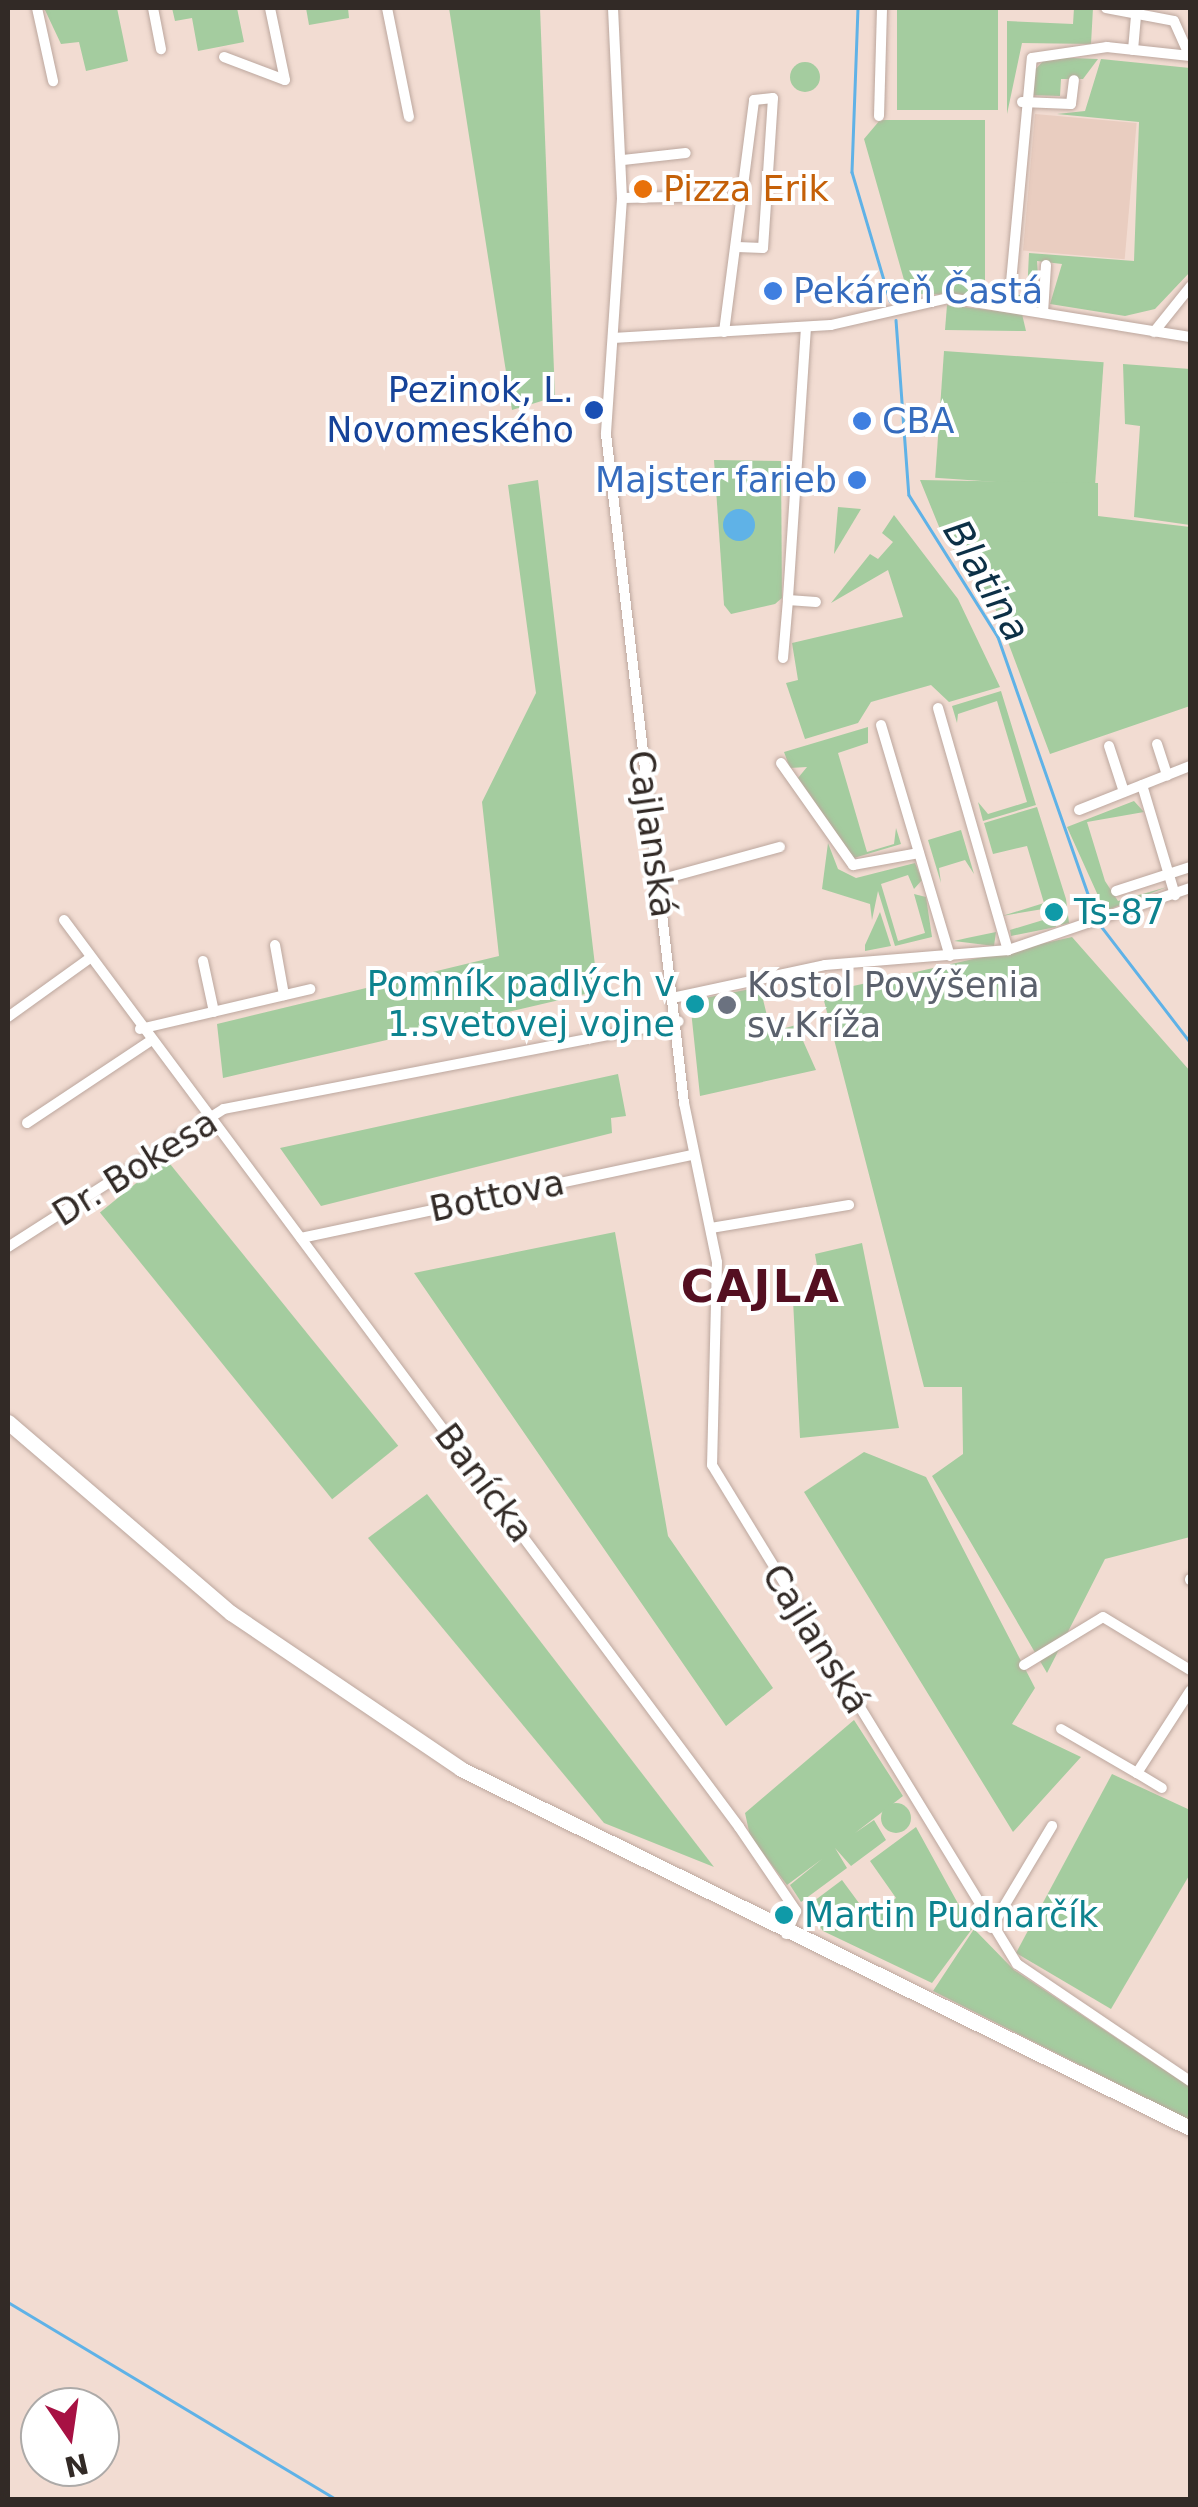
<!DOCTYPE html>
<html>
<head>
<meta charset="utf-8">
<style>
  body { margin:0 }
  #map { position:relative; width:1198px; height:2507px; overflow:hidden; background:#f2dcd2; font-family:"DejaVu Sans",sans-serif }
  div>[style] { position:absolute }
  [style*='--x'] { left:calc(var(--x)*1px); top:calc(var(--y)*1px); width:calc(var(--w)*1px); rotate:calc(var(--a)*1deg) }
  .built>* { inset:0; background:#e9cdc0; transform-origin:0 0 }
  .green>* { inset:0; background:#a4cc9f; transform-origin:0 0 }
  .round { border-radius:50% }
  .water>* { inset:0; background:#5fb2e7 }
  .stream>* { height:2.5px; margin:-1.25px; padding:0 1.25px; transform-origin:1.25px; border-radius:1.25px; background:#5fb2e7 }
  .roads { filter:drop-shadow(0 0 2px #bca79e) drop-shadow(0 0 2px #bca79e) }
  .minor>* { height:10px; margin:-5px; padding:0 5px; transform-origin:5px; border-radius:5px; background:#fff }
  .secondary>* { height:15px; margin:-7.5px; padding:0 7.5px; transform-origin:7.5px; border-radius:7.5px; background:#fff }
  .dots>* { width:28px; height:28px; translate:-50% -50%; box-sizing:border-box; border:5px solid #fff; border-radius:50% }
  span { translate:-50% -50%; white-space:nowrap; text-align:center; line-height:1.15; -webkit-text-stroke:8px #fff; paint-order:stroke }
  .food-label { font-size:35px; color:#c56008 }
  .left { translate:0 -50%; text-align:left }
  .shop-label { font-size:35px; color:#366cbe }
  .right { translate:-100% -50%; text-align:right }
  .transit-label { font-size:35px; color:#164399 }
  .street-label { font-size:35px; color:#322a26 }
  .culture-label { font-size:35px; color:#0d838f }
  .worship-label { font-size:35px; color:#5b616d }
  .water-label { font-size:38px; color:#0c3046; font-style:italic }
  .district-label { font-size:45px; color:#540f21; font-weight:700; letter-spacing:2.5px }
  .frame { position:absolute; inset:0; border:10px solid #322a26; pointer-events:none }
  .north { position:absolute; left:20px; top:2387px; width:100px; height:100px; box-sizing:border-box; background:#fff; border:2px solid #adaaa8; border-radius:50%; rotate:167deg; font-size:28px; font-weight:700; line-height:40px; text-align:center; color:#322a26 }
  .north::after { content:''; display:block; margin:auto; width:35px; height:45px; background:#a71143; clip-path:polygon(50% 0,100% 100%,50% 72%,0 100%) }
</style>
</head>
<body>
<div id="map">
  <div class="built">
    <i style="left:1035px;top:114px;width:102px;height:137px;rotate:5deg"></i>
  </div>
  <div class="green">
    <i style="clip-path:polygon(44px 8px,117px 8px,128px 61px,86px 71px,79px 42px,61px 44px)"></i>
    <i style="clip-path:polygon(172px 8px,237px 8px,244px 42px,198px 51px,192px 18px,175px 21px)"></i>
    <i style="clip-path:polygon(306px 8px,348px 8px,349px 18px,309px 25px)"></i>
    <i style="clip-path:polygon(449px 8px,540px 8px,555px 397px,512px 410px)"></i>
    <i style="left:897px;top:8px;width:101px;height:102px"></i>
    <i style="clip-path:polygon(1074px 8px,1093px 8px,1091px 44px,1022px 43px,1007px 114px,1007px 21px,1073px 24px)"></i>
    <i style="clip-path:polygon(1047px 57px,1098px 59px,1083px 79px,1061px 79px,1060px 96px,1028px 95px,1030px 75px)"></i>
    <i style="clip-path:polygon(1101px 59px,1190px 68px,1190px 272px,1155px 309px,1125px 316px,1050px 304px,1062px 264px,1037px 261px,1040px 303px,1013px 296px,1027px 294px,1029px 253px,1134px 261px,1139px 122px,1057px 114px,1085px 111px)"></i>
    <i class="round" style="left:790px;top:62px;width:30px;height:30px"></i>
    <i style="clip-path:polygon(880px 120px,985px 120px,985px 284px,1003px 286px,999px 295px,908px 294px,864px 139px)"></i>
    <i style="clip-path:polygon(947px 305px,1022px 314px,1026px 331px,945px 330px)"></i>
    <i style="left:944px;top:351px;width:160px;height:127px;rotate:4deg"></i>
    <i style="clip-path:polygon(1123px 364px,1190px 369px,1190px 525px,1134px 517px,1140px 426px,1125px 424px)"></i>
    <i style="clip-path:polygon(714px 460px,781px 461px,782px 598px,775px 604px,731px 614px,724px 605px)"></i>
    <i style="clip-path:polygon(538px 480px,598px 991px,223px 1078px,217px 1024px,499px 956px,482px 802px,536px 693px,508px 485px)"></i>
    <i style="clip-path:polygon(920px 480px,1098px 483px,1098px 516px,1190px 527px,1190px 706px,1050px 754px,994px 605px,942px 534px)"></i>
    <i style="clip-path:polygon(838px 507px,861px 509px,834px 554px)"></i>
    <i style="clip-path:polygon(894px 515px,958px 599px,1000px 687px,949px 702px,931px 685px,871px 702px,858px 723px,805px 739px,786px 683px,798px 680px,792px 643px,903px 617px,888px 570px,831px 603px,870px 554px,878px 559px,893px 542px,882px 533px)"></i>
    <i style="clip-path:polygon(1001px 691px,1036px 805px,983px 821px,978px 802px,988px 814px,1027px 802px,997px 701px,958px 714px,957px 723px,952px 706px)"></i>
    <i style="clip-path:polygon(868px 727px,868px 743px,838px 753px,867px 852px,894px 844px,896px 828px,901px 844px,854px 858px,798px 778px,807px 767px,790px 768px,784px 752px)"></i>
    <i style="clip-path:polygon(1134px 801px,1144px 812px,1087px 822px,1105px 881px,1118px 901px,1167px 887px,1105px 911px,1067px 827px)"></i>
    <i style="clip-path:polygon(1037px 807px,1066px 899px,1069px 923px,1061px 925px,1055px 907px,1002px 916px,1044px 903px,1027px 846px,993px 854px,984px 823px)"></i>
    <i style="clip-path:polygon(961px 830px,974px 874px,965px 860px,939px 868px,941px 883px,928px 840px)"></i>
    <i style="clip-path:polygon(828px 843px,838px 869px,856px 878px,915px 863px,922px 880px,914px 889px,908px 875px,881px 884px,898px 941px,925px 933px,914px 894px,926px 897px,932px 937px,895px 946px,878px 891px,872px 920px,870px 904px,822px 889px)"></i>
    <i style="clip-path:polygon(880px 912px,891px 946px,865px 951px,865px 945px)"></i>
    <i style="clip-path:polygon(1053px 917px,1056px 927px,1011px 936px,1010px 930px)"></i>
    <i style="clip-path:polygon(996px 932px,994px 946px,954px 941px,967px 938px)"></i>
    <i style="clip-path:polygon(1072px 937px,1190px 1071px,1190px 1537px,1105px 1559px,1047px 1673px,932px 1476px,963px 1454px,962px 1387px,924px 1387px,822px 993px)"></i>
    <i style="clip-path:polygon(760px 987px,771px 1032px,796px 1025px,816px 1070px,700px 1096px,690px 1001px)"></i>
    <i style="clip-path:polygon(618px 1074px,626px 1116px,611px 1118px,612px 1133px,321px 1206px,280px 1148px)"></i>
    <i style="left:166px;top:1159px;width:369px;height:85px;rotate:51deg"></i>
    <i style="clip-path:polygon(615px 1232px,668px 1536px,773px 1688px,726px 1726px,414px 1273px)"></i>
    <i style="clip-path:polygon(862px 1243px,899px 1428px,800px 1438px,793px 1300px,822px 1295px,815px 1254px)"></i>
    <i style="clip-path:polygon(864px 1452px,926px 1477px,1035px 1688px,1012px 1724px,1081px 1757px,1013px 1832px,804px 1492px)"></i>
    <i style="clip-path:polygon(427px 1494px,714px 1867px,604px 1823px,368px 1538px)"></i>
    <i style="clip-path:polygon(854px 1720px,903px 1796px,855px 1833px,874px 1820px,886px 1840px,851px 1866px,835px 1848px,847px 1868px,801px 1902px,790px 1885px,822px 1859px,787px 1885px,750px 1836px,745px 1813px)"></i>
    <i style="clip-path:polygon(1112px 1774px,1190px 1810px,1190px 1874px,1111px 2009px,1016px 1953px)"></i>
    <i class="round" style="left:881px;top:1803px;width:30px;height:30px"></i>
    <i style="clip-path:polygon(916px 1827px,972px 1929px,932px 1983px,823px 1931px,806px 1907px,842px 1880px,870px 1918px,896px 1898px,870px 1861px)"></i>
    <i style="clip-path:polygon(974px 1929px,1014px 1970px,1190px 2087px,1190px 2120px,933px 1991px)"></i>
  </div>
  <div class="water">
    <i class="round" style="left:723px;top:509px;width:32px;height:32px"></i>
  </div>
  <div class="stream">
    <i style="--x:858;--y:8;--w:164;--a:92.1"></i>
    <i style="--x:852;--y:172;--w:134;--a:73.5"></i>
    <i style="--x:896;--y:320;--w:175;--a:85.8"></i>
    <i style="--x:909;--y:495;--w:168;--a:57.9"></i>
    <i style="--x:998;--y:637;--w:293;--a:70.7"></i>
    <i style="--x:1101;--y:926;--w:146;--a:52.5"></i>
    <i style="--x:8;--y:2302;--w:384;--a:31"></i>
  </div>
  <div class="roads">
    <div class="minor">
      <i style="--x:37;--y:8;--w:75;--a:77.6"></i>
      <i style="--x:153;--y:8;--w:42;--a:79"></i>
      <i style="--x:387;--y:8;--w:111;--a:78.6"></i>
      <i style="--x:613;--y:8;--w:190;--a:87.3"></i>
      <i style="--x:622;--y:198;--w:237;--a:93.9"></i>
      <i style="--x:606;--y:434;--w:674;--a:83.35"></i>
      <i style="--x:684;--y:1103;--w:162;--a:78.3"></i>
      <i style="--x:717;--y:1262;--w:203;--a:91.4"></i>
      <i style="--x:712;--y:1465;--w:585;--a:58.57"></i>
      <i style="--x:1017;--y:1964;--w:209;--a:34.1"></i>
      <i style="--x:1106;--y:8;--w:69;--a:10.8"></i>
      <i style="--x:1174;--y:21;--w:37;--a:66"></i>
      <i style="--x:1133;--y:50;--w:34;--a:-85"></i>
      <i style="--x:224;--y:57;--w:65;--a:20.7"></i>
      <i style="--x:285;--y:80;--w:74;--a:-101.8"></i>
      <i style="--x:1022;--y:102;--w:49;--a:2.3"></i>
      <i style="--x:1071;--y:104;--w:24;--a:-83"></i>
      <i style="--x:879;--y:116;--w:108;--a:-88.4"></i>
      <i style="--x:623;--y:160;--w:63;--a:-6.3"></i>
      <i style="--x:622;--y:198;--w:101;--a:-1.1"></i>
      <i style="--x:1009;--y:304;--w:247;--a:-84.7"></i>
      <i style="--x:1032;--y:58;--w:76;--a:-8.3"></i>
      <i style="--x:1107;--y:47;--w:83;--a:6.2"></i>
      <i style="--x:1043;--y:313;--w:48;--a:-86.4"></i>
      <i style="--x:806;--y:327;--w:274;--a:93.8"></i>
      <i style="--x:788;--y:600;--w:28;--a:4"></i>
      <i style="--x:724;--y:332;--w:234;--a:-82.6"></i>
      <i style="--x:754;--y:100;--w:19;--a:-6"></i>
      <i style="--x:773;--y:98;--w:150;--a:93.8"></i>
      <i style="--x:763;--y:248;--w:26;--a:-178"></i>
      <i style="--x:1154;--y:332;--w:58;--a:-51.3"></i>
      <i style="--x:613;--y:338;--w:218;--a:-3.4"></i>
      <i style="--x:831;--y:325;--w:121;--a:-12.9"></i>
      <i style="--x:949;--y:298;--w:244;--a:9.2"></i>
      <i style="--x:783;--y:658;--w:58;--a:-85.1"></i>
      <i style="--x:938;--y:708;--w:252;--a:73.9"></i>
      <i style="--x:881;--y:725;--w:241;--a:73.4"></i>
      <i style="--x:1157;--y:744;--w:33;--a:72"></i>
      <i style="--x:1109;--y:746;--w:48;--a:71.9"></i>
      <i style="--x:781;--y:763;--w:125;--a:54.8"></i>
      <i style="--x:853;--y:865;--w:67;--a:-10.3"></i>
      <i style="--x:1142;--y:785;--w:115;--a:73.3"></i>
      <i style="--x:1079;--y:810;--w:119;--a:-21.6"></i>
      <i style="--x:670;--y:877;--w:114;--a:-15.3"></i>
      <i style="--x:1116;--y:891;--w:78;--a:-18"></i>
      <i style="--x:64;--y:920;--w:1131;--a:53.34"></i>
      <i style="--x:739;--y:1827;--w:102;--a:55.8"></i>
      <i style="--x:796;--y:1911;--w:25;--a:113"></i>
      <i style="--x:275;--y:945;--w:51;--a:79.8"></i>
      <i style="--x:203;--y:961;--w:52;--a:77.8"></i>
      <i style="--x:677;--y:997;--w:151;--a:-12.2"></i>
      <i style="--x:825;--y:965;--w:184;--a:-4.7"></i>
      <i style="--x:1008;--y:950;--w:192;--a:-18.8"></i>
      <i style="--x:8;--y:1017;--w:101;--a:-35.7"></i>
      <i style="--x:140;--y:1029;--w:175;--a:-13.2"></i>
      <i style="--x:27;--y:1123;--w:146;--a:-33.6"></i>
      <i style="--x:711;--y:1228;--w:140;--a:-9.5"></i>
      <i style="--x:301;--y:1238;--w:400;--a:-12"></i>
      <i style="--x:8;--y:1247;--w:256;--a:-32.6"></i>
      <i style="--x:224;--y:1109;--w:463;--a:-10.9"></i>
      <i style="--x:1190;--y:1579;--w:1;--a:90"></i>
      <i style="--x:1024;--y:1665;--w:92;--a:-31.3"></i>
      <i style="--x:1103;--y:1617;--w:102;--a:31.3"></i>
      <i style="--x:1061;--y:1729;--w:88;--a:30.1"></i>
      <i style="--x:1137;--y:1773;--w:98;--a:-57.1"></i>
      <i style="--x:1137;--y:1773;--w:29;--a:31"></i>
      <i style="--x:991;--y:1928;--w:119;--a:-59.1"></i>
    </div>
    <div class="secondary">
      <i style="--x:8;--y:1422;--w:294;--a:40.6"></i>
      <i style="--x:231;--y:1613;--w:278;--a:34.1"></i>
      <i style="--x:461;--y:1769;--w:813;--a:26.22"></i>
    </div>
  </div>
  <div class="dots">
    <i style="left:643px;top:189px;background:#e8710a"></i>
    <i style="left:773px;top:291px;background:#3f7fe0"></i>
    <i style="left:594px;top:410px;background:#1a4fb4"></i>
    <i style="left:862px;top:421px;background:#3f7fe0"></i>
    <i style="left:857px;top:480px;background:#3f7fe0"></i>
    <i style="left:1054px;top:912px;background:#0f9aa8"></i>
    <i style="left:695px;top:1004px;background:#0f9aa8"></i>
    <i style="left:727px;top:1005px;background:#6b7280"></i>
    <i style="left:784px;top:1915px;background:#0f9aa8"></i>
  </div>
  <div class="food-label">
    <span class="left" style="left:663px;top:189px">Pizza Erik</span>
  </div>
  <div class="shop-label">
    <span class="left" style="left:793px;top:291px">Pekáreň Častá</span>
    <span class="left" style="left:882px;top:421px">CBA</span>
    <span class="right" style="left:837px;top:480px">Majster farieb</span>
  </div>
  <div class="transit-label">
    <span class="right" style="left:574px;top:410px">Pezinok, L.<br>Novomeského</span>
  </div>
  <div class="street-label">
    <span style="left:652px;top:834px;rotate:82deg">Cajlanská</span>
    <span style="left:135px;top:1168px;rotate:-32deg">Dr. Bokesa</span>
    <span style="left:497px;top:1196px;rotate:-12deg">Bottova</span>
    <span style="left:484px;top:1483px;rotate:53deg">Banícka</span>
    <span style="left:816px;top:1639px;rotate:58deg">Cajlanská</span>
  </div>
  <div class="culture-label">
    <span class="left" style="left:1074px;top:912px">Ts-87</span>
    <span class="right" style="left:675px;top:1004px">Pomník padlých v<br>1.svetovej vojne</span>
    <span class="left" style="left:804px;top:1915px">Martin Pudnarčík</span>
  </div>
  <div class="worship-label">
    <span class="left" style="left:747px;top:1005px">Kostol Povýšenia<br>sv.Kríža</span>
  </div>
  <div class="water-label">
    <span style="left:986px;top:581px;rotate:60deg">Blatina</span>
  </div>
  <div class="district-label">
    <span style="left:761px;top:1287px">CAJLA</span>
  </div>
  <div class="frame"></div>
  <div class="north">N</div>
</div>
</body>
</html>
